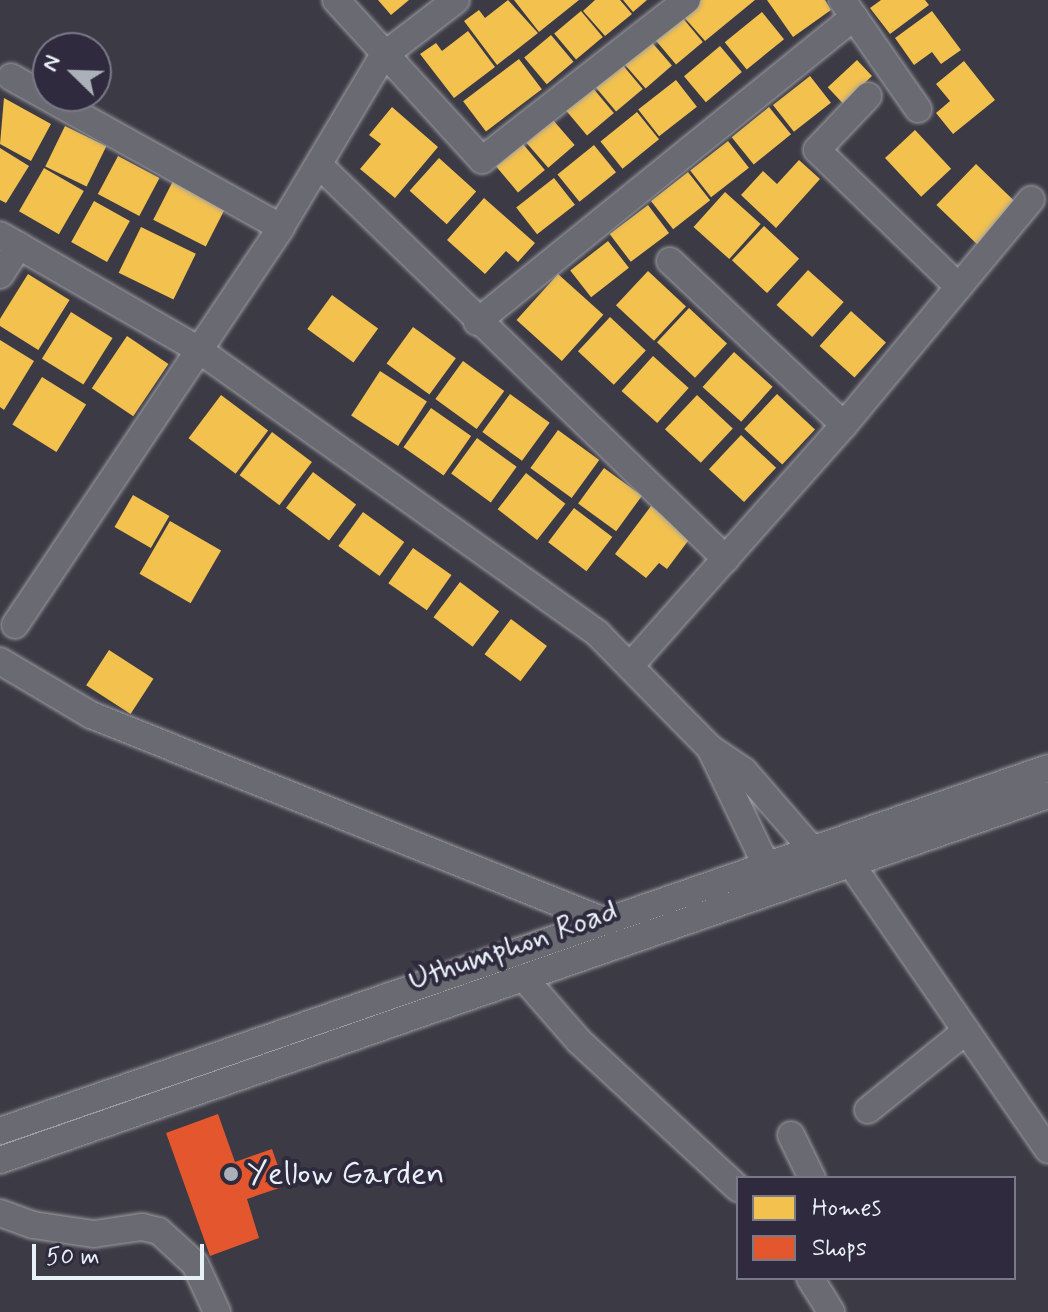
<!DOCTYPE html>
<html>
<head>
<meta charset="utf-8">
<style>
  body { margin:0 }
  #map { position:relative; width:1048px; height:1312px; overflow:hidden; background:#3c3a44; font-family:Mynerve,sans-serif }
  div>[style] { position:absolute }
  [style*='--x'] { left:calc(var(--x)*1px); top:calc(var(--y)*1px); width:calc(var(--w)*1px); rotate:calc(var(--a)*1deg) }
  .homes>* { inset:0; background:#f2c14e; transform-origin:0 0 }
  .shops>* { inset:0; background:#e4572e }
  .roads { filter:drop-shadow(0 0 2px #9d9ea4) drop-shadow(0 0 2px #9d9ea4) }
  .minor>* { height:26px; margin:-13px; padding:0 13px; transform-origin:13px; border-radius:13px; background:#6a6b72 }
  .dots>* { width:22px; height:22px; translate:-50% -50%; box-sizing:border-box; border:4px solid #2f2a3d; border-radius:50% }
  span { translate:-50% -50%; white-space:nowrap; text-align:center; line-height:1.15; -webkit-text-stroke:8px #2f2a3d; paint-order:stroke }
  .street-label { font-size:32px; color:#e8f1f8 }
  .poi-label { font-size:32px; color:#e8f1f8 }
  .left { translate:0 -50%; text-align:left }
  .legend { position:absolute; left:736px; top:1176px; width:280px; height:104px; box-sizing:border-box; background:#2f2a3d; border:2px solid #797a88; margin:0; padding:10px 14px; list-style:none; font-size:24px; color:#e8f1f8 }
  .legend li { display:flex; align-items:center; gap:16px; height:40px }
  .legend b { width:40px; border:2px solid #797a88 }
  .north { position:absolute; left:32px; top:32px; width:80px; height:80px; box-sizing:border-box; background:#2f2a3d; border:2px solid #797a88; border-radius:50%; rotate:293deg; font-size:22px; font-weight:700; line-height:32px; text-align:center; color:#e8f1f8 }
  .north::after { content:''; display:block; margin:auto; width:28px; height:36px; background:#acb1b9; clip-path:polygon(50% 0,100% 100%,50% 72%,0 100%) }
  .scale { position:absolute; left:32px; top:1244px; width:172px; height:36px; box-sizing:border-box; border:4px solid #e8f1f8; border-top:0; padding-left:10px; font-size:24px; line-height:28px; white-space:nowrap; color:#e8f1f8; -webkit-text-stroke:6px #2f2a3d; paint-order:stroke }
</style>
</head>
<body>
<div id="map">
  <div class="homes">
    <i style="clip-path:polygon(378px 0,409px 0,391px 15px)"></i>
    <i style="clip-path:polygon(508px 0,538px 33px,497px 65px,464px 21px,479px 10px,485px 18px)"></i>
    <i style="clip-path:polygon(514px 0,579px 0,539px 32px)"></i>
    <i style="clip-path:polygon(595px 0,620px 0,632px 14px,605px 36px,583px 11px)"></i>
    <i style="clip-path:polygon(623px 0,647px 0,633px 12px)"></i>
    <i style="clip-path:polygon(701px 0,755px 0,705px 41px,683px 16px)"></i>
    <i style="clip-path:polygon(767px 0,825px 0,831px 10px,793px 37px)"></i>
    <i style="clip-path:polygon(881px 0,925px 0,929px 5px,890px 34px,870px 8px)"></i>
    <i style="left:581px;top:11px;width:34px;height:35px;rotate:50deg"></i>
    <i style="clip-path:polygon(932px 11px,961px 50px,941px 64px,932px 52px,914px 65px,895px 38px)"></i>
    <i style="left:762px;top:12px;width:35px;height:48px;rotate:51deg"></i>
    <i style="left:681px;top:16px;width:34px;height:35px;rotate:50deg"></i>
    <i style="clip-path:polygon(468px 31px,495px 67px,454px 98px,420px 54px,436px 43px,442px 51px)"></i>
    <i style="left:551px;top:35px;width:35px;height:35px;rotate:50deg"></i>
    <i style="left:649px;top:39px;width:35px;height:35px;rotate:49deg"></i>
    <i style="left:720px;top:46px;width:34px;height:47px;rotate:50deg"></i>
    <i style="left:519px;top:59px;width:38px;height:70px;rotate:53deg"></i>
    <i style="left:857px;top:60px;width:22px;height:40px;rotate:47deg"></i>
    <i style="clip-path:polygon(964px 61px,995px 100px,953px 134px,936px 113px,950px 101px,936px 84px)"></i>
    <i style="left:621px;top:63px;width:34px;height:35px;rotate:50deg"></i>
    <i style="left:810px;top:76px;width:34px;height:47px;rotate:52deg"></i>
    <i style="left:676px;top:80px;width:34px;height:48px;rotate:52deg"></i>
    <i style="left:592px;top:87px;width:34px;height:35px;rotate:50deg"></i>
    <i style="clip-path:polygon(4px 98px,51px 124px,31px 161px,0 144px)"></i>
    <i style="clip-path:polygon(392px 107px,438px 147px,395px 198px,360px 169px,381px 144px,369px 135px)"></i>
    <i style="left:769px;top:107px;width:35px;height:48px;rotate:51deg"></i>
    <i style="left:637px;top:112px;width:35px;height:47px;rotate:51deg"></i>
    <i style="left:553px;top:120px;width:33px;height:35px;rotate:49deg"></i>
    <i style="left:65px;top:126px;width:46px;height:45px;rotate:26deg"></i>
    <i style="left:915px;top:130px;width:53px;height:41px;rotate:47deg"></i>
    <i style="left:728px;top:141px;width:34px;height:48px;rotate:52deg"></i>
    <i style="left:523px;top:144px;width:34px;height:35px;rotate:50deg"></i>
    <i style="left:594px;top:145px;width:35px;height:47px;rotate:51deg"></i>
    <i style="clip-path:polygon(0 148px,29px 166px,6px 203px,0 200px)"></i>
    <i style="left:118px;top:156px;width:47px;height:43px;rotate:28deg"></i>
    <i style="left:439px;top:158px;width:50px;height:44px;rotate:42deg"></i>
    <i style="clip-path:polygon(799px 160px,820px 179px,776px 228px,741px 195px,763px 171px,777px 184px)"></i>
    <i style="left:976px;top:164px;width:58px;height:57px;rotate:44deg"></i>
    <i style="left:44px;top:168px;width:46px;height:50px;rotate:30deg"></i>
    <i style="left:688px;top:172px;width:36px;height:47px;rotate:52deg"></i>
    <i style="left:175px;top:177px;width:59px;height:48px;rotate:27deg"></i>
    <i style="left:554px;top:178px;width:34px;height:48px;rotate:52deg"></i>
    <i style="left:725px;top:192px;width:48px;height:47px;rotate:42deg"></i>
    <i style="clip-path:polygon(484px 198px,535px 243px,518px 262px,506px 251px,485px 274px,447px 240px)"></i>
    <i style="left:94px;top:201px;width:41px;height:47px;rotate:29deg"></i>
    <i style="left:648px;top:205px;width:35px;height:48px;rotate:53deg"></i>
    <i style="left:764px;top:226px;width:48px;height:47px;rotate:43deg"></i>
    <i style="left:141px;top:227px;width:61px;height:51px;rotate:26deg"></i>
    <i style="left:608px;top:241px;width:34px;height:48px;rotate:52deg"></i>
    <i style="left:808px;top:270px;width:48px;height:47px;rotate:42deg"></i>
    <i style="left:648px;top:271px;width:52px;height:47px;rotate:43deg"></i>
    <i style="left:28px;top:274px;width:49px;height:59px;rotate:32deg"></i>
    <i style="left:558px;top:274px;width:61px;height:62px;rotate:42deg"></i>
    <i style="left:332px;top:295px;width:57px;height:42px;rotate:36deg"></i>
    <i style="left:689px;top:308px;width:52px;height:47px;rotate:43deg"></i>
    <i style="left:851px;top:311px;width:47px;height:47px;rotate:42deg"></i>
    <i style="left:71px;top:312px;width:49px;height:55px;rotate:32deg"></i>
    <i style="left:610px;top:317px;width:49px;height:47px;rotate:43deg"></i>
    <i style="left:413px;top:327px;width:53px;height:45px;rotate:36deg"></i>
    <i style="left:127px;top:336px;width:50px;height:63px;rotate:34deg"></i>
    <i style="clip-path:polygon(0 340px,34px 361px,4px 410px,0 407px)"></i>
    <i style="left:734px;top:352px;width:52px;height:47px;rotate:42deg"></i>
    <i style="left:653px;top:356px;width:48px;height:47px;rotate:42deg"></i>
    <i style="left:463px;top:361px;width:51px;height:47px;rotate:36deg"></i>
    <i style="left:380px;top:371px;width:56px;height:53px;rotate:33deg"></i>
    <i style="left:42px;top:377px;width:52px;height:56px;rotate:32deg"></i>
    <i style="left:510px;top:394px;width:49px;height:47px;rotate:36deg"></i>
    <i style="left:777px;top:394px;width:52px;height:48px;rotate:43deg"></i>
    <i style="left:221px;top:395px;width:59px;height:54px;rotate:37deg"></i>
    <i style="left:697px;top:395px;width:49px;height:47px;rotate:43deg"></i>
    <i style="left:431px;top:408px;width:49px;height:48px;rotate:35deg"></i>
    <i style="left:558px;top:430px;width:51px;height:47px;rotate:36deg"></i>
    <i style="left:272px;top:432px;width:50px;height:54px;rotate:37deg"></i>
    <i style="left:741px;top:435px;width:48px;height:47px;rotate:43deg"></i>
    <i style="left:477px;top:438px;width:49px;height:44px;rotate:36deg"></i>
    <i style="left:604px;top:468px;width:47px;height:44px;rotate:36deg"></i>
    <i style="left:313px;top:472px;width:54px;height:45px;rotate:37deg"></i>
    <i style="left:526px;top:473px;width:50px;height:46px;rotate:38deg"></i>
    <i style="left:133px;top:495px;width:42px;height:37px;rotate:30deg"></i>
    <i style="clip-path:polygon(651px 506px,691px 537px,667px 569px,659px 563px,646px 578px,615px 554px)"></i>
    <i style="left:574px;top:508px;width:48px;height:43px;rotate:37deg"></i>
    <i style="left:363px;top:512px;width:51px;height:42px;rotate:36deg"></i>
    <i style="left:170px;top:521px;width:59px;height:61px;rotate:30deg"></i>
    <i style="left:413px;top:548px;width:47px;height:43px;rotate:35deg"></i>
    <i style="left:460px;top:582px;width:49px;height:44px;rotate:37deg"></i>
    <i style="left:511px;top:619px;width:45px;height:44px;rotate:37deg"></i>
    <i style="left:109px;top:650px;width:53px;height:42px;rotate:33deg"></i>
  </div>
  <div class="shops">
    <i style="clip-path:polygon(218px 1114px,235px 1162px,272px 1149px,285px 1186px,247px 1199px,259px 1238px,210px 1256px,166px 1133px)"></i>
  </div>
  <div class="roads">
    <div class="minor">
      <i style="--x:336;--y:0;--w:217;--a:47.6"></i>
      <i style="--x:482;--y:160;--w:260;--a:-38"></i>
      <i style="--x:842;--y:0;--w:133;--a:55.1"></i>
      <i style="--x:11;--y:77;--w:309;--a:29.1"></i>
      <i style="--x:868;--y:96;--w:74;--a:133.4"></i>
      <i style="--x:817;--y:150;--w:197;--a:44"></i>
      <i style="--x:320;--y:166;--w:565;--a:44.07"></i>
      <i style="--x:0;--y:235;--w:230;--a:30"></i>
      <i style="--x:199;--y:350;--w:490;--a:35.4"></i>
      <i style="--x:598;--y:634;--w:160;--a:45.5"></i>
      <i style="--x:710;--y:748;--w:41;--a:34.1"></i>
      <i style="--x:744;--y:771;--w:102;--a:49"></i>
      <i style="--x:670;--y:261;--w:239;--a:43.3"></i>
      <i style="--x:0;--y:275;--w:35;--a:-57"></i>
      <i style="--x:477;--y:322;--w:485;--a:-39"></i>
      <i style="--x:15;--y:625;--w:479;--a:-56.2"></i>
      <i style="--x:281;--y:227;--w:199;--a:-59.2"></i>
      <i style="--x:383;--y:56;--w:92;--a:-37.5"></i>
      <i style="--x:0;--y:661;--w:106;--a:30.7"></i>
      <i style="--x:91;--y:715;--w:556;--a:21.86"></i>
      <i style="--x:631;--y:665;--w:321;--a:-48.4"></i>
      <i style="--x:844;--y:425;--w:293;--a:-50.3"></i>
      <i style="--x:710;--y:748;--w:127;--a:64.4"></i>
      <i style="--x:851;--y:864;--w:347;--a:55.4"></i>
      <i style="--x:524;--y:978;--w:84;--a:48.9"></i>
      <i style="--x:579;--y:1041;--w:217;--a:42.8"></i>
      <i style="--x:868;--y:1110;--w:126;--a:-38.9"></i>
      <i style="--x:0;--y:1131;--w:1109;--a:-19.1"></i>
      <i style="--x:791;--y:1135;--w:48;--a:64"></i>
      <i style="--x:0;--y:1160;--w:1110;--a:-19.2"></i>
      <i style="--x:0;--y:1213;--w:35;--a:20"></i>
      <i style="--x:33;--y:1225;--w:62;--a:8.4"></i>
      <i style="--x:94;--y:1234;--w:49;--a:-8.3"></i>
      <i style="--x:142;--y:1227;--w:17;--a:13"></i>
      <i style="--x:159;--y:1231;--w:49;--a:42.5"></i>
      <i style="--x:195;--y:1264;--w:53;--a:65.4"></i>
      <i style="--x:810;--y:1278;--w:40;--a:58"></i>
    </div>
  </div>
  <div class="dots">
    <i style="left:231px;top:1174px;background:#acb1b9"></i>
  </div>
  <div class="street-label">
    <span style="left:513px;top:946px;rotate:-19deg">Uthumphon Road</span>
  </div>
  <div class="poi-label">
    <span class="left" style="left:247px;top:1174px">Yellow Garden</span>
  </div>
  <ul class="legend">
  <li><b style="height:22px;background:#f2c14e"></b>Homes</li>
  <li><b style="height:22px;background:#e4572e"></b>Shops</li>
  </ul>
  <div class="north">N</div>
  <div class="scale">50 m</div>
</div>
</body>
</html>
